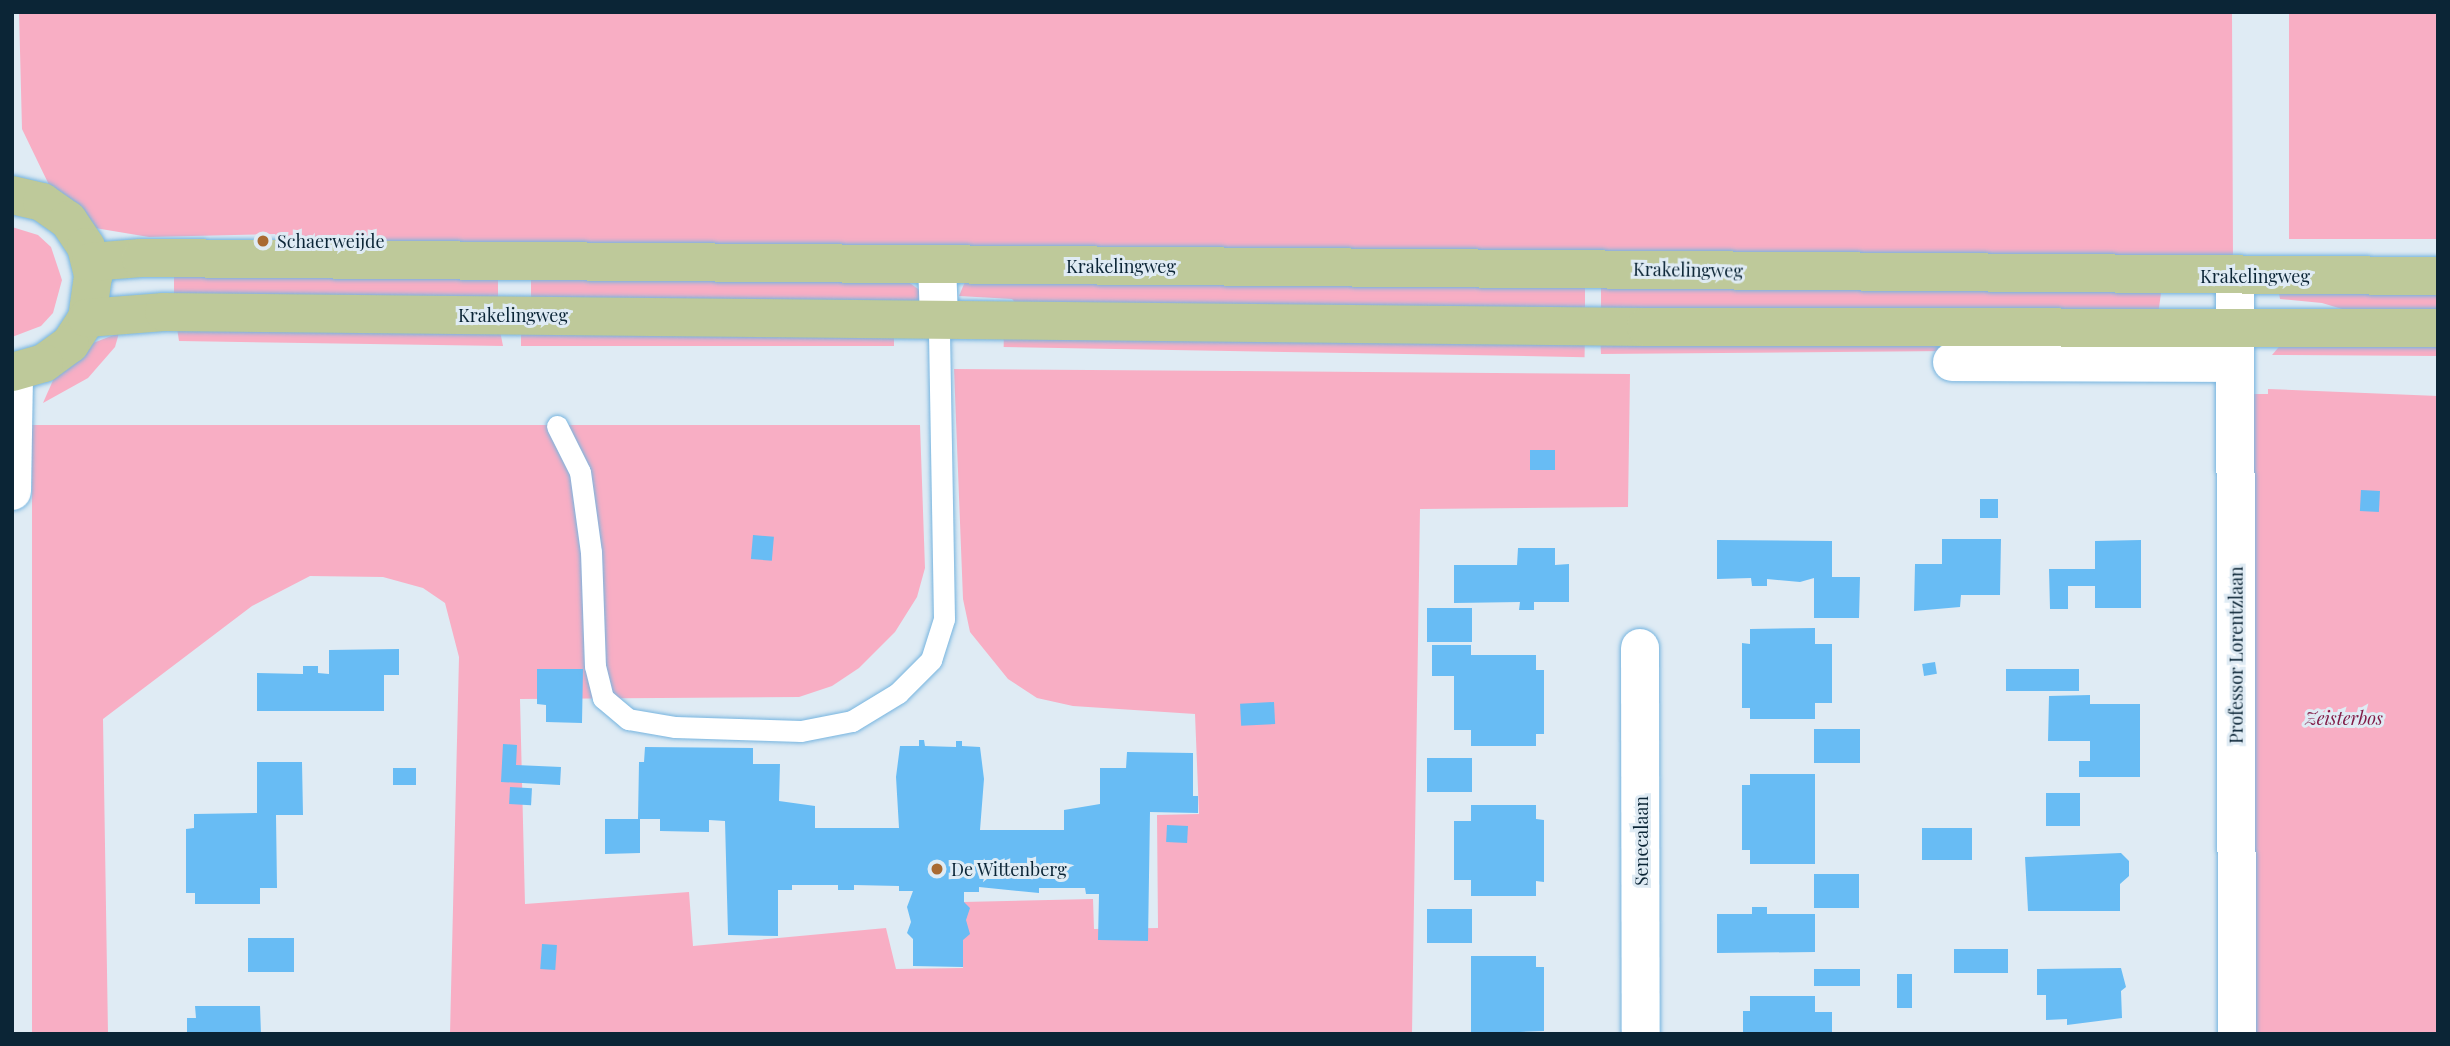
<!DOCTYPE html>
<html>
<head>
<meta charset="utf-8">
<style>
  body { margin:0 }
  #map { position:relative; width:2450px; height:1046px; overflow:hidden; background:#dfebf4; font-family:"Playfair Display",serif }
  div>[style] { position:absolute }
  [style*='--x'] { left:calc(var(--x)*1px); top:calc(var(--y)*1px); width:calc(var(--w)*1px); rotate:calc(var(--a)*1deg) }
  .green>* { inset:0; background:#f8aec4; transform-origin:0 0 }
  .building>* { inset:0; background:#68bcf4; transform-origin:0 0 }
  .roads { filter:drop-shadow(0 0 2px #76b4df) drop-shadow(0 0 2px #76b4df) }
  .lane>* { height:21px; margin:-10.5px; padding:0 10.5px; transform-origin:10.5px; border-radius:10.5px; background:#fff }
  .street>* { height:38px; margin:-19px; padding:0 19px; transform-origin:19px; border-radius:19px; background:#fff }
  .primary>* { height:38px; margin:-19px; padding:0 19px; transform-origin:19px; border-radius:19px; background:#bec99a }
  .dots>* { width:19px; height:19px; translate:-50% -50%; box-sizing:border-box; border:4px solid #dfebf4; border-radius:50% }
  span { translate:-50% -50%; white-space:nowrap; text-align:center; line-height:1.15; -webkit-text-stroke:6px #dfebf4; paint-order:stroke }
  .poi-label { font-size:18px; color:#0b2536 }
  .left { translate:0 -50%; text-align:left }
  .street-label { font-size:18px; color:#0b2536 }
  .park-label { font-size:18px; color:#801c47; font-style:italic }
  .frame { position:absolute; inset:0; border:14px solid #0b2536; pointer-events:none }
</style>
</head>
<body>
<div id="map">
  <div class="green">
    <i style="clip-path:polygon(19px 12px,2232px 12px,2233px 260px,286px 247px,275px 234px,149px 237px,95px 228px,51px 189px,22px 129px)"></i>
    <i style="left:2289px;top:12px;width:149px;height:227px"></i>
    <i style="clip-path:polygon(12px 227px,38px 235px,51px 247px,62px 280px,53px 313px,41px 326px,12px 337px)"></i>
    <i style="left:174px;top:271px;width:324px;height:30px"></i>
    <i style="clip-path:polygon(531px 272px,907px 281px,921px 291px,919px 305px,531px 303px)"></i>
    <i style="clip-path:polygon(967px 277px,1585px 281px,1585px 310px,1019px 307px,1012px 299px,959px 296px)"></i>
    <i style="clip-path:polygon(1601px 282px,2161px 293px,2158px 315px,1601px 312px)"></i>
    <i style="clip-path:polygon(2438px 287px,2438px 315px,2362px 315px,2322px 303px,2280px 299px,2279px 293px)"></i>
    <i style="left:521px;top:325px;width:373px;height:21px"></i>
    <i style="clip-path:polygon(499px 326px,503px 346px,179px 341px,177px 328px)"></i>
    <i style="left:1004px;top:327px;width:581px;height:20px;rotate:1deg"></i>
    <i style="clip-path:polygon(119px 333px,115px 347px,88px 378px,43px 403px,54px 378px,93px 343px)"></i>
    <i style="clip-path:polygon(1600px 333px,2160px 349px,1601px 354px)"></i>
    <i style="clip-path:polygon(2438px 337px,2438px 356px,2272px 355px,2283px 342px)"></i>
    <i style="clip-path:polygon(954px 369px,1630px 374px,1628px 507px,1420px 509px,1412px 1034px,450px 1034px,459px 657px,445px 603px,423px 588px,383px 577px,310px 576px,252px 606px,103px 719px,108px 1034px,32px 1034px,32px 425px,920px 425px,925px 568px,917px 597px,895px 632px,859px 668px,832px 686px,799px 697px,520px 699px,525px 904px,689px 892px,693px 946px,886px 928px,896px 969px,963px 968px,963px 902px,1093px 899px,1094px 929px,1158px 928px,1157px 815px,1199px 814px,1195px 714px,1073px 706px,1037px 698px,1008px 679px,970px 632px,963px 599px)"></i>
    <i style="clip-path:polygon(2268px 389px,2438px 396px,2438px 1034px,2252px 1034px,2250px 394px,2268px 394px)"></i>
  </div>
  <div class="building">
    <i style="left:1530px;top:450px;width:25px;height:20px"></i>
    <i style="left:2361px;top:490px;width:19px;height:21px;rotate:3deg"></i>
    <i style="left:1980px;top:499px;width:18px;height:19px"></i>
    <i style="left:753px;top:535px;width:21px;height:24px;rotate:5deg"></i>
    <i style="clip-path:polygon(1942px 539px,2001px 539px,2000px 595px,1961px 595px,1960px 607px,1914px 611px,1915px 564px,1942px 564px)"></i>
    <i style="clip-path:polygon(1717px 540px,1832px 541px,1832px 577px,1860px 577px,1859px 618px,1814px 618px,1814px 578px,1800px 582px,1767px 579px,1767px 586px,1752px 586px,1751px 578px,1717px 579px)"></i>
    <i style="clip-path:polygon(2141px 540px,2141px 608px,2095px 608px,2095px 586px,2068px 586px,2068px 609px,2050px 609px,2049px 569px,2095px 569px,2095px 541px)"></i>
    <i style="clip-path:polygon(1518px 548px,1555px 548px,1555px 565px,1569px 564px,1569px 602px,1534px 602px,1534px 610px,1519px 610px,1520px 602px,1454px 603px,1454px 565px,1517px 565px)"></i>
    <i style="left:1427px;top:608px;width:45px;height:34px"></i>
    <i style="clip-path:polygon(1815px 628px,1815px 644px,1832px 644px,1832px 703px,1815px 703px,1815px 719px,1750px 719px,1750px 708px,1742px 708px,1742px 643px,1750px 644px,1750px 629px)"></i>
    <i style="clip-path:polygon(1432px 645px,1471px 645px,1471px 655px,1536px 655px,1536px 670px,1544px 670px,1544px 734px,1536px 734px,1536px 746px,1471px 746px,1471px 730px,1454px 730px,1454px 676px,1432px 676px)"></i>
    <i style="clip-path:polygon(399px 649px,399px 675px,384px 675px,384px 711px,257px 711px,257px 673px,303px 674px,303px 666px,318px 666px,318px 673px,329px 674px,329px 650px)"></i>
    <i style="left:1935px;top:662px;width:12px;height:13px;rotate:81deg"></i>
    <i style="clip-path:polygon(537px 669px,583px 669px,582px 723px,546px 722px,546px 705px,537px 704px)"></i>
    <i style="left:2079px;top:669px;width:22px;height:73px;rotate:90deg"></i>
    <i style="clip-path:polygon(2090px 695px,2090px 704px,2140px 704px,2140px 777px,2079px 777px,2079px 761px,2090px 761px,2090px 741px,2048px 741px,2049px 696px)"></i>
    <i style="left:1274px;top:702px;width:22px;height:34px;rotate:87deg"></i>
    <i style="left:1814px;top:729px;width:46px;height:34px"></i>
    <i style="clip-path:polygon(919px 740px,924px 740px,925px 746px,956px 747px,956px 741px,962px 741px,962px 746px,980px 747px,984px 779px,980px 830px,1064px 830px,1064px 810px,1100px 804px,1100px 768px,1126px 768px,1127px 752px,1193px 753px,1193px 796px,1198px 796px,1198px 813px,1150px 812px,1148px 941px,1098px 940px,1099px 894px,1086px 894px,1085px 888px,1039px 888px,1039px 893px,979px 887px,979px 892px,964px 892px,964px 902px,970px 908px,966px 920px,970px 934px,963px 940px,963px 967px,913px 966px,913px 939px,907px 933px,911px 922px,907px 907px,913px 891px,899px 891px,899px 886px,854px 885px,854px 890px,838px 890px,838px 885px,792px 885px,792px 890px,778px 890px,778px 936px,728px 935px,725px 821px,709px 820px,709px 832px,660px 831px,660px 819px,640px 819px,640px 853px,605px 854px,605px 819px,638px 819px,639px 762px,644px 762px,645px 747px,753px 748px,753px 764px,780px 764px,779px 801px,815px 806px,815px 828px,899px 828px,896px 777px,900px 746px,919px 746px)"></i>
    <i style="clip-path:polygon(503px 744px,517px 745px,516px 765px,561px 767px,560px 785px,501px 782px)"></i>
    <i style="left:1472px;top:758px;width:34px;height:45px;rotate:90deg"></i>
    <i style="clip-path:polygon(257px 762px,302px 762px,303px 815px,276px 815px,277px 888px,260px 888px,260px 904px,195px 904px,195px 893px,186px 893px,186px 829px,194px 828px,194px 814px,257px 813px)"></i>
    <i style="left:393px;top:768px;width:23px;height:17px"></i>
    <i style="clip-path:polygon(1750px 774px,1815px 774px,1815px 864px,1750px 864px,1750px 850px,1742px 850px,1742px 785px,1750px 785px)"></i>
    <i style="left:510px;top:787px;width:22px;height:17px;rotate:3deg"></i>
    <i style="left:2046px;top:793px;width:34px;height:33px"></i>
    <i style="clip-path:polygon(1471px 805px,1536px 805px,1536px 819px,1544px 820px,1544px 882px,1536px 881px,1536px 896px,1471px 896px,1471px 880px,1454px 880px,1454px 821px,1471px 821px)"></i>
    <i style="left:1167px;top:825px;width:21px;height:17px;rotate:3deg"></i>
    <i style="left:1972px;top:828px;width:32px;height:50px;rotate:90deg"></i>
    <i style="clip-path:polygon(2121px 853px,2129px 861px,2129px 876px,2120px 884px,2120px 911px,2028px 911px,2025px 857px)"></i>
    <i style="left:1859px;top:874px;width:34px;height:45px;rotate:90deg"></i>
    <i style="clip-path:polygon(1752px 907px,1767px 907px,1767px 914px,1815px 914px,1815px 952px,1717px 953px,1717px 914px,1752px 914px)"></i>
    <i style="left:1427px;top:909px;width:45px;height:34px"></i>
    <i style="left:248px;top:938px;width:46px;height:34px"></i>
    <i style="left:542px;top:944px;width:15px;height:25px;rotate:4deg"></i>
    <i style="left:2008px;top:949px;width:24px;height:54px;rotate:90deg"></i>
    <i style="clip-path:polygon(1471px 956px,1536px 956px,1536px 967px,1544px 967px,1544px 1031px,1471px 1034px)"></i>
    <i style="clip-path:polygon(2121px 968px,2126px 987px,2121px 991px,2122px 1018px,2067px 1025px,2067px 1019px,2046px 1020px,2046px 995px,2037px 995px,2037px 969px)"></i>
    <i style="left:1814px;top:969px;width:46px;height:17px"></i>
    <i style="left:1897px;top:974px;width:15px;height:34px"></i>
    <i style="clip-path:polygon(1750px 996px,1815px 996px,1815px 1012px,1832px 1012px,1832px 1034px,1743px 1034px,1743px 1011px,1750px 1011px)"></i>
    <i style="clip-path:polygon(195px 1006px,260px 1006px,261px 1034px,187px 1034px,187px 1018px,196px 1018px)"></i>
  </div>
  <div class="roads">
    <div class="lane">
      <i style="--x:557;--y:426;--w:51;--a:63.4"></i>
      <i style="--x:580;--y:472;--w:81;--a:82.2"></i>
      <i style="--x:591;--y:552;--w:114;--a:88"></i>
      <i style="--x:595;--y:666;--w:33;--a:76"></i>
      <i style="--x:603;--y:698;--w:33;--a:40"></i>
      <i style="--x:628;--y:719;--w:48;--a:9.7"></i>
      <i style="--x:675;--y:727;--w:126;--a:1.8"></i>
      <i style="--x:801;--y:731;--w:52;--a:-11.1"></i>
      <i style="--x:852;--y:721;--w:54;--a:-31.3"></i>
      <i style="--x:898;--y:693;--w:47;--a:-45"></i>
      <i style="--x:931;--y:660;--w:43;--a:-72.4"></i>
      <i style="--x:944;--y:619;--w:301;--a:-91"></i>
    </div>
    <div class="street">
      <i style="--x:937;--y:264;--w:54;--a:87.9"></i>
      <i style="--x:2235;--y:277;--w:757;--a:89.85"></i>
      <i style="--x:1952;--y:362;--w:282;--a:0.2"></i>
      <i style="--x:12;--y:491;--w:119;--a:-89"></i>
      <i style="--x:1640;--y:648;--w:386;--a:89.9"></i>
    </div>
    <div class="primary">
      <i style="--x:12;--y:195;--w:31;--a:13"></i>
      <i style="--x:42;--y:202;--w:32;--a:35"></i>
      <i style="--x:68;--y:220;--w:32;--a:56"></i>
      <i style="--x:86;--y:247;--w:30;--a:76"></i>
      <i style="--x:93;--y:276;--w:42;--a:98.1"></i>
      <i style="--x:87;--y:318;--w:31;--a:123"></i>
      <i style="--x:70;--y:344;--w:32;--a:144"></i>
      <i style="--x:44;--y:363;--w:33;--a:164"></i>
      <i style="--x:91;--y:262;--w:50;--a:-4.6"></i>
      <i style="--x:141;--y:258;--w:2297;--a:0.45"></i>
      <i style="--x:87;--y:318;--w:77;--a:-4.5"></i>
      <i style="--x:164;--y:312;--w:1482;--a:0.58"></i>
      <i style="--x:1646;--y:327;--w:792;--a:0.07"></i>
    </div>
  </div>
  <div class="dots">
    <i style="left:263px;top:241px;background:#a96a32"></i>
    <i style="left:937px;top:869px;background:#a96a32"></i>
  </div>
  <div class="poi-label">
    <span class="left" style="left:277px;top:241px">Schaerweijde</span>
    <span class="left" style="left:951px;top:869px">De Wittenberg</span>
  </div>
  <div class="street-label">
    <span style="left:1121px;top:266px">Krakelingweg</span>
    <span style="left:1688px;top:270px;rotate:1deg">Krakelingweg</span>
    <span style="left:2255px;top:276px">Krakelingweg</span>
    <span style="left:513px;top:315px">Krakelingweg</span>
    <span style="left:2236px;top:655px;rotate:-90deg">Professor Lorentzlaan</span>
    <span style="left:1641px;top:841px;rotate:-90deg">Senecalaan</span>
  </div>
  <div class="park-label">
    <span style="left:2344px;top:718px">Zeisterbos</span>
  </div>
  <div class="frame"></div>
</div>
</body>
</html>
